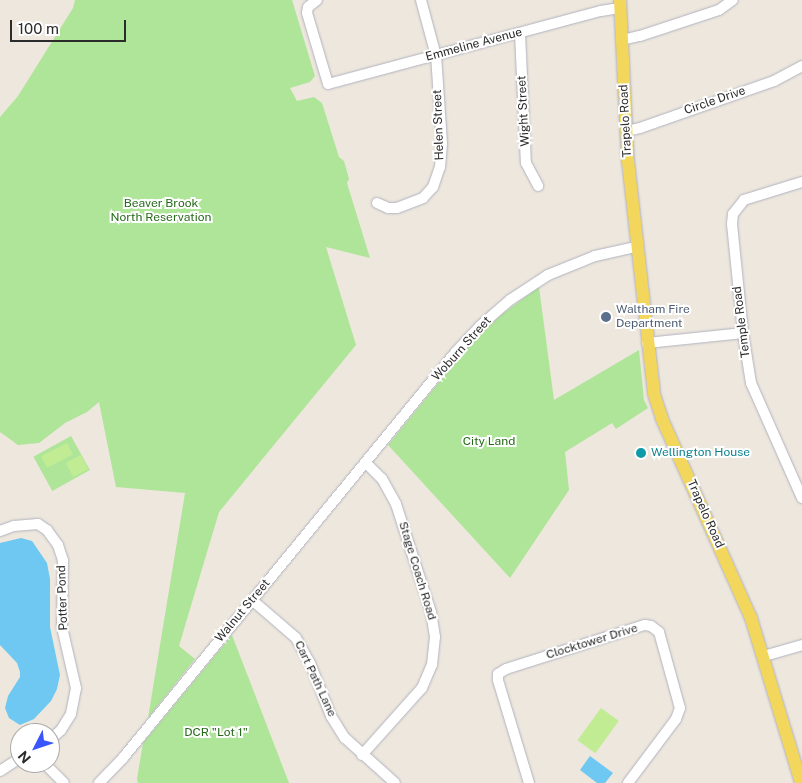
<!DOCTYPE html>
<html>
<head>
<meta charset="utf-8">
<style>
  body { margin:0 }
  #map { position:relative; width:802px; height:783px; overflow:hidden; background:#ede7dd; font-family:"Public Sans",sans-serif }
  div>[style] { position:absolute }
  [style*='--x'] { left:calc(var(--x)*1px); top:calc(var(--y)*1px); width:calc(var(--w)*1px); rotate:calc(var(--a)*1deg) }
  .green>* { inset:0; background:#afe598; transform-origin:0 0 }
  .pitch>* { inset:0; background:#c2ec94; transform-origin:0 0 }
  .water>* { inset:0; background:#6ec8f1 }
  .roads { filter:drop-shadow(0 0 1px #b1b2bf) drop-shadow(0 0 1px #b1b2bf) }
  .minor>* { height:10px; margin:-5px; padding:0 5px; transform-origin:5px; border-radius:5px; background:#fff }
  .major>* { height:12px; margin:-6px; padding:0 6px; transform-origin:6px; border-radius:6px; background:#f3d75c }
  .dots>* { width:14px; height:14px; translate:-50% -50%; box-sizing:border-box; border:2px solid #fff; border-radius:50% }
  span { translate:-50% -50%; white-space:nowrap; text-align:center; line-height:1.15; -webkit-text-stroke:4px #fff; paint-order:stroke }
  .street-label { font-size:12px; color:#2b2b2b }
  .park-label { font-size:12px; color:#266a19 }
  .service-label { font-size:12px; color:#4e5e75 }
  .left { translate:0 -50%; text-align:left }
  .culture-label { font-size:12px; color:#0d838f }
  .north { position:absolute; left:10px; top:723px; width:50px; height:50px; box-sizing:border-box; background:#fff; border:1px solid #aaa; border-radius:50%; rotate:229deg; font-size:14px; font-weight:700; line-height:20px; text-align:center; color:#2b2b2b }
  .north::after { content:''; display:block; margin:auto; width:18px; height:22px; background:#3a55fd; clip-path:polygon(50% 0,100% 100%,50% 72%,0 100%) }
  .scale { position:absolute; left:10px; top:20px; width:116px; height:22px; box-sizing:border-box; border:2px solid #2b2b2b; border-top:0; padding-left:6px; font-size:15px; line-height:18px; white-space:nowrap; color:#2b2b2b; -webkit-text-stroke:4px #fff; paint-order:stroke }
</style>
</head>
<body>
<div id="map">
  <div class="green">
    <i style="clip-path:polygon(75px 0,292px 0,315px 76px,310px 82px,290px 88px,297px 101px,314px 97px,322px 103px,339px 157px,344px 161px,349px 179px,347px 183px,370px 258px,326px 247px,356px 345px,219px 512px,179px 646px,195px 659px,148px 718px,185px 493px,116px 487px,99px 402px,87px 412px,65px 423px,39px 443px,18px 445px,0 432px,0 117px,18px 96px,73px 8px)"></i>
    <i style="clip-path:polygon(539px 287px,554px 400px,639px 350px,644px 400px,648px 408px,616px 429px,612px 423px,565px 452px,569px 490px,510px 578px,388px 445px,471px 343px,501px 315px)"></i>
    <i style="left:71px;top:436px;width:39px;height:43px;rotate:61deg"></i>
    <i style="clip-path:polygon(232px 635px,289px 783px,138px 783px,137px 779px,143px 743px)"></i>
  </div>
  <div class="pitch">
    <i style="left:67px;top:443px;width:13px;height:29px;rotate:63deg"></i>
    <i style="left:81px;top:455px;width:16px;height:17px;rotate:63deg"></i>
    <i style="left:601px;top:708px;width:22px;height:40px;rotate:36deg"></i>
  </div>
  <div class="water">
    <i style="clip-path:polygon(21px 538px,32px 541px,47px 563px,50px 579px,50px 627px,60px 675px,57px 689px,51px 701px,34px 719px,20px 725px,9px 718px,5px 708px,8px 696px,20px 677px,20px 672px,17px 663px,0 645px,0 543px)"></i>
    <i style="clip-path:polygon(590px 756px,613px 773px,605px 783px,597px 783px,580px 770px)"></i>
  </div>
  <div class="roads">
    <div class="minor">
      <i style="--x:317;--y:0;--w:11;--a:142"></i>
      <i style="--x:308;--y:7;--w:6;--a:99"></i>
      <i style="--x:307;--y:13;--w:74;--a:73.5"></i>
      <i style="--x:328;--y:84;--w:283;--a:-15"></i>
      <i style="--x:601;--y:11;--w:19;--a:-9"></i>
      <i style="--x:520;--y:33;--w:130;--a:87.4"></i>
      <i style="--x:526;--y:163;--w:26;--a:62"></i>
      <i style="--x:622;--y:40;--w:18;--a:-13"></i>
      <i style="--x:640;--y:36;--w:83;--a:-18.2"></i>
      <i style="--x:719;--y:10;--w:17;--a:-36"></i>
      <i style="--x:626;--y:131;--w:14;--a:-12"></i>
      <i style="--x:640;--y:128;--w:142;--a:-19.3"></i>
      <i style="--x:774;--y:81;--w:32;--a:-28"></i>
      <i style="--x:802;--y:182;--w:61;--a:162.8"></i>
      <i style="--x:744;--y:200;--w:18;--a:128"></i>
      <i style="--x:733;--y:214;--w:10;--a:96"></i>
      <i style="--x:732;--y:224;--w:110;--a:84.2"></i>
      <i style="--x:743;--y:333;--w:51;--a:80.9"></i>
      <i style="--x:751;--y:383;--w:126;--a:66.1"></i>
      <i style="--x:377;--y:203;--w:12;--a:24"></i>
      <i style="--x:388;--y:208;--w:9;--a:0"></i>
      <i style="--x:397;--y:208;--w:28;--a:-21"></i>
      <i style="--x:423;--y:198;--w:15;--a:-48"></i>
      <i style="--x:433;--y:187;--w:21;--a:-71"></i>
      <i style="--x:440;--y:167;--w:24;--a:-85"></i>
      <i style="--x:442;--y:143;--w:87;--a:-93.9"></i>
      <i style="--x:436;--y:56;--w:58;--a:-105"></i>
      <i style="--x:647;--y:343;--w:97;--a:-5.9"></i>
      <i style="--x:0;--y:531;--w:15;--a:-20"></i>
      <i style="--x:14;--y:526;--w:24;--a:-5"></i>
      <i style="--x:38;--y:524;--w:11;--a:34"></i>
      <i style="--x:47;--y:530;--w:19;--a:54"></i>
      <i style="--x:58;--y:545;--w:16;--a:72"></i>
      <i style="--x:63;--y:560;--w:67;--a:90.9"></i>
      <i style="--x:62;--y:627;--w:63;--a:77.1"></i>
      <i style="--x:76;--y:688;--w:26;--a:101"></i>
      <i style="--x:71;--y:714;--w:19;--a:122"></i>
      <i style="--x:61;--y:730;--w:15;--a:138"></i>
      <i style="--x:252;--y:600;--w:58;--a:40.8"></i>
      <i style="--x:296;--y:638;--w:29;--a:61"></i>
      <i style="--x:310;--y:663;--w:57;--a:68.4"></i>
      <i style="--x:331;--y:716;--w:26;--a:58"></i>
      <i style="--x:345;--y:738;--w:67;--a:42"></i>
      <i style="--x:764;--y:656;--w:40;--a:-16"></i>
      <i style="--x:362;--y:755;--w:90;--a:-48.2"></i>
      <i style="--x:422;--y:688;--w:25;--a:-67"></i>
      <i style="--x:432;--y:665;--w:28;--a:-84"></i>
      <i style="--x:435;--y:637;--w:25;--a:-99"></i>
      <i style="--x:431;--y:612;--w:114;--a:-108"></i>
      <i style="--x:396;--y:504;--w:29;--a:-119"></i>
      <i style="--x:382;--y:479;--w:23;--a:-135"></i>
      <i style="--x:44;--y:763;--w:28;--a:45"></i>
      <i style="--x:0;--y:771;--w:24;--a:-33"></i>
      <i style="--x:99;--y:783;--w:35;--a:-46"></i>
      <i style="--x:123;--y:758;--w:524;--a:-50.66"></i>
      <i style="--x:455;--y:353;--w:37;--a:-47"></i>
      <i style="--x:480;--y:326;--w:40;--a:-41"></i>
      <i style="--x:510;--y:300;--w:45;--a:-33.3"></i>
      <i style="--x:548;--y:275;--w:51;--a:-22"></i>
      <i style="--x:595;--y:256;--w:42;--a:-12.4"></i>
      <i style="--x:529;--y:783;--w:108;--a:-106.8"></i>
      <i style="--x:498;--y:680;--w:6;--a:-90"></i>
      <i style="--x:498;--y:674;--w:9;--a:-32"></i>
      <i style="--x:506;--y:669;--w:146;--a:-17.6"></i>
      <i style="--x:645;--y:625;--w:6;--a:9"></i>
      <i style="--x:651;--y:626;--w:10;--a:37"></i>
      <i style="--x:659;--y:632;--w:79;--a:74.6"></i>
      <i style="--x:680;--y:708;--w:12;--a:110"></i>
      <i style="--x:676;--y:719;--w:80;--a:126.9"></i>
    </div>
    <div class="major">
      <i style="--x:620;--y:0;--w:161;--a:87.2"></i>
      <i style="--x:628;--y:161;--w:234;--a:83.6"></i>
      <i style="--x:654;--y:394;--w:26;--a:72"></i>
      <i style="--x:662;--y:419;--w:218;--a:65.9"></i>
      <i style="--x:751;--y:618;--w:172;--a:73.1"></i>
    </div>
  </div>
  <div class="dots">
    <i style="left:606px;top:317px;background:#5c6f8a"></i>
    <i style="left:641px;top:453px;background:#0f9aa8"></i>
  </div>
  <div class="street-label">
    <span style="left:474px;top:45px;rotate:-15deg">Emmeline Avenue</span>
    <span style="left:715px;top:101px;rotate:-19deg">Circle Drive</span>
    <span style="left:524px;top:111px;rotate:-93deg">Wight Street</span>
    <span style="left:626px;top:121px;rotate:-93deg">Trapelo Road</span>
    <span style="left:439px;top:125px;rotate:-92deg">Helen Street</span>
    <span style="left:742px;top:322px;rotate:-97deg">Temple Road</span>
    <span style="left:462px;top:349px;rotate:-48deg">Woburn Street</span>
    <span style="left:705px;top:514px;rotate:66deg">Trapelo Road</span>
    <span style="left:417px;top:571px;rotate:73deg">Stage Coach Road</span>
    <span style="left:63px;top:598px;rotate:-92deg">Potter Pond</span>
    <span style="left:243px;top:611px;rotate:-50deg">Walnut Street</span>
    <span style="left:592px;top:642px;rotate:-17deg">Clocktower Drive</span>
    <span style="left:315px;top:679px;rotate:65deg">Cart Path Lane</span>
  </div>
  <div class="park-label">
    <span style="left:161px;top:211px">Beaver Brook<br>North Reservation</span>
    <span style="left:489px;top:442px">City Land</span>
    <span style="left:216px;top:733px">DCR "Lot 1"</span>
  </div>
  <div class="service-label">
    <span class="left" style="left:616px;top:317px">Waltham Fire<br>Department</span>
  </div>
  <div class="culture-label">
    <span class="left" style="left:651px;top:453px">Wellington House</span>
  </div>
  <div class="north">N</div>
  <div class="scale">100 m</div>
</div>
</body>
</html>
